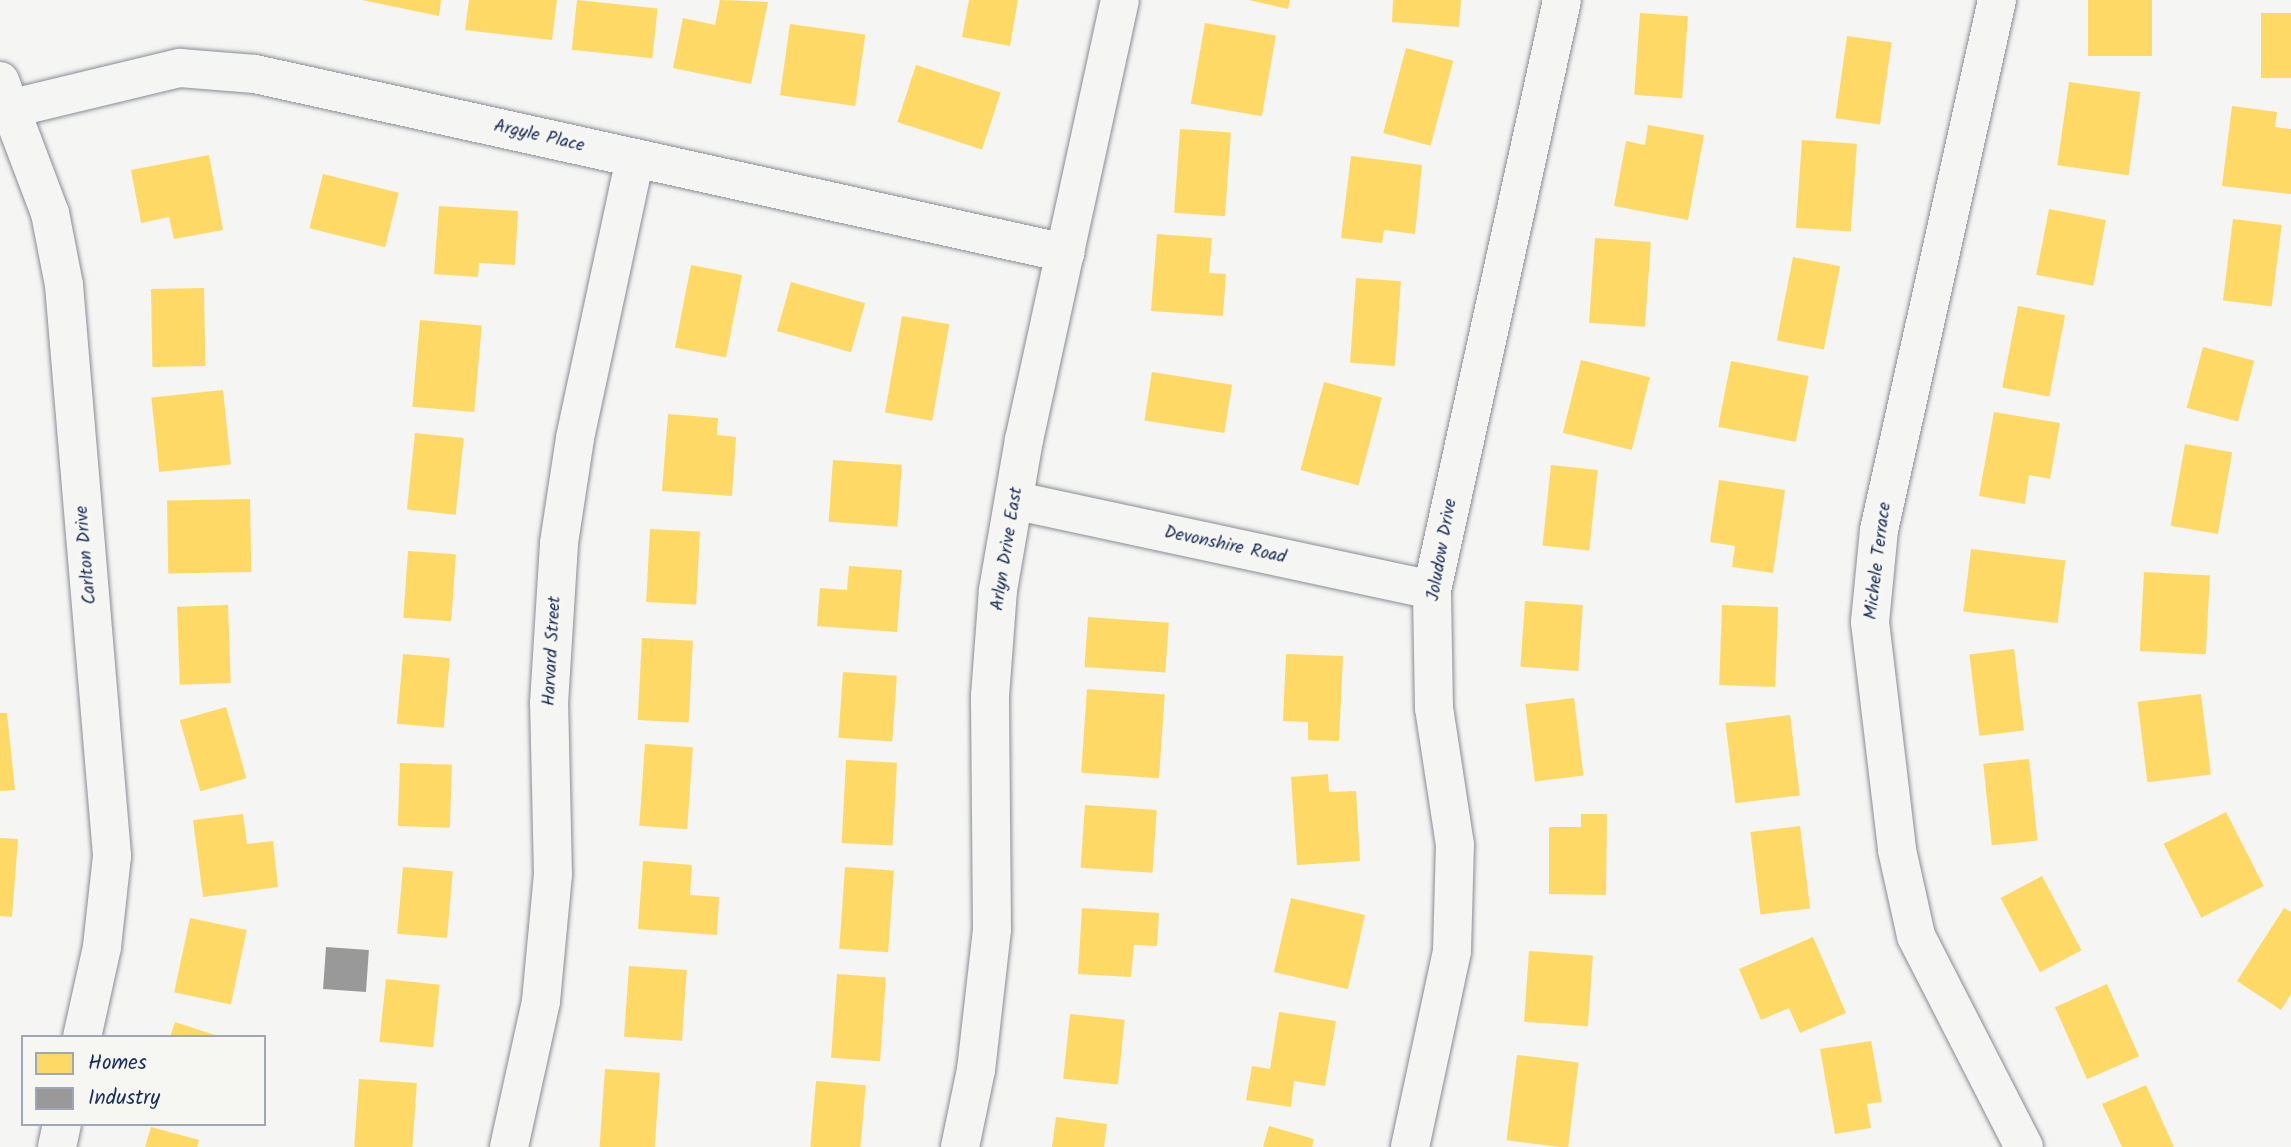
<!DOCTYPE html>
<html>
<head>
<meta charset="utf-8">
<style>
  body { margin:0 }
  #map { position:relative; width:2291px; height:1147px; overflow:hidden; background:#f5f5f3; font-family:Kalam,sans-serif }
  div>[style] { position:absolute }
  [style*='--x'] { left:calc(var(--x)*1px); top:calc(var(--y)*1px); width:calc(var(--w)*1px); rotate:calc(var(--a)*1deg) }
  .homes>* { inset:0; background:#ffd966; transform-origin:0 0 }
  .industry>* { inset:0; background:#999; transform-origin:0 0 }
  .roads { filter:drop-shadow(0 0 2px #898d95) drop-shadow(0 0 2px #898d95) }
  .minor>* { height:38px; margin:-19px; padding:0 19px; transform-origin:19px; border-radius:19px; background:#f5f5f3 }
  span { translate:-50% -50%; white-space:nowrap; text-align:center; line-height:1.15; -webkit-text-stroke:7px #f6f6f2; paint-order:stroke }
  .street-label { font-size:18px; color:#1b2f5e }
  .legend { position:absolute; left:21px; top:1035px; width:245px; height:91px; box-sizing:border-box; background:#f6f6f2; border:2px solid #9ea6b7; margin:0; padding:9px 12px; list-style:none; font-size:21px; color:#1b2f5e }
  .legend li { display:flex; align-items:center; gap:14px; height:35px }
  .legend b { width:35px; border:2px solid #9ea6b7 }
</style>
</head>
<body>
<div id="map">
  <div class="homes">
    <i style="clip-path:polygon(362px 0,441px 0,439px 16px)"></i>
    <i style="clip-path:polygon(469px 0,557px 0,552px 40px,465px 30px)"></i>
    <i style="left:577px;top:0;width:81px;height:50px;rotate:6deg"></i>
    <i style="clip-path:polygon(720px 0,768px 2px,751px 84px,673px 68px,683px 18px,715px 25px)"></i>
    <i style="clip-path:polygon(969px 0,1018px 0,1010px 46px,962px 37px)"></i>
    <i style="clip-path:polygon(1249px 0,1290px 0,1288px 9px)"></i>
    <i style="clip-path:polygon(1393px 0,1461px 0,1459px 27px,1392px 22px)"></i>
    <i style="left:2088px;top:0;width:64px;height:56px"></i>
    <i style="left:1640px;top:13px;width:48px;height:82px;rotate:4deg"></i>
    <i style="left:2261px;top:13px;width:30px;height:65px"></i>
    <i style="left:1205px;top:23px;width:72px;height:82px;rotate:10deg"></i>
    <i style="left:790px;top:24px;width:76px;height:72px;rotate:8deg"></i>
    <i style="left:1847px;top:36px;width:45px;height:83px;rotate:8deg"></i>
    <i style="left:1406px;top:48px;width:49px;height:88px;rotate:15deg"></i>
    <i style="left:916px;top:65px;width:89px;height:60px;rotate:18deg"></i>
    <i style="left:2069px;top:82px;width:72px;height:84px;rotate:8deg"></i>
    <i style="clip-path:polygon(2232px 106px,2277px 112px,2275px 127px,2291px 129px,2291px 194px,2222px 186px)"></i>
    <i style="clip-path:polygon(1648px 125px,1704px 135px,1688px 220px,1614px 206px,1626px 141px,1645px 145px)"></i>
    <i style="left:1180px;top:129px;width:51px;height:84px;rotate:4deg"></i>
    <i style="left:1802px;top:140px;width:55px;height:88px;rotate:4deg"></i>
    <i style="clip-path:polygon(209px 155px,223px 230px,174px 239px,169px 217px,141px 223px,131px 170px)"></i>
    <i style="clip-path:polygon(1351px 156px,1422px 165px,1415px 234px,1384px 230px,1382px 243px,1341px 238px)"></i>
    <i style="left:323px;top:174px;width:78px;height:56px;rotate:14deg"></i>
    <i style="clip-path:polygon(439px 206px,518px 211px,515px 265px,479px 263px,478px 277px,434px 274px)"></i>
    <i style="left:2049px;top:209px;width:58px;height:67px;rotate:11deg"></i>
    <i style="left:2233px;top:219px;width:49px;height:82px;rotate:7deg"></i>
    <i style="clip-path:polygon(1157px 234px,1212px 238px,1209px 273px,1226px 274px,1223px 316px,1151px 311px)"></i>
    <i style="left:1595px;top:238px;width:56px;height:85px;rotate:4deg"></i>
    <i style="left:1793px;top:257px;width:48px;height:85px;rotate:11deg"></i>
    <i style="left:691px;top:265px;width:52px;height:84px;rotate:11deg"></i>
    <i style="left:1356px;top:278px;width:45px;height:85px;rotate:4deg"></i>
    <i style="left:791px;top:282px;width:77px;height:51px;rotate:16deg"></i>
    <i style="left:204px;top:288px;width:78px;height:53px;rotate:89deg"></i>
    <i style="left:2018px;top:306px;width:48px;height:83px;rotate:11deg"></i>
    <i style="left:902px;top:316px;width:48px;height:98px;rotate:10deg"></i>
    <i style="left:420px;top:320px;width:62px;height:87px;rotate:5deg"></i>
    <i style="left:2203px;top:347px;width:53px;height:63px;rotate:15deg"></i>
    <i style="left:1581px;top:360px;width:71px;height:75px;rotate:14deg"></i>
    <i style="left:1731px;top:361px;width:79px;height:67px;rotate:11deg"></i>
    <i style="left:1152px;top:372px;width:81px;height:49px;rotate:9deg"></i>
    <i style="left:1324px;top:382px;width:60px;height:91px;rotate:15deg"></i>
    <i style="left:223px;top:390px;width:75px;height:72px;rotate:84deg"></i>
    <i style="clip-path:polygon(1994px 412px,2060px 423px,2050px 479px,2029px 475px,2025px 504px,1979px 496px)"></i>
    <i style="clip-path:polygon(668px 414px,718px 418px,717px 435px,736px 437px,732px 496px,662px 491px)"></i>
    <i style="left:415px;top:433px;width:49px;height:77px;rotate:6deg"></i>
    <i style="left:2185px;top:444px;width:48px;height:83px;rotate:10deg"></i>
    <i style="left:833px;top:460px;width:69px;height:62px;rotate:4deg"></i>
    <i style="left:1551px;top:465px;width:47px;height:81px;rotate:6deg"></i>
    <i style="clip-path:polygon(1719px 480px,1785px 490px,1773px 573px,1732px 567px,1735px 546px,1710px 542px)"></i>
    <i style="left:250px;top:499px;width:73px;height:83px;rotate:89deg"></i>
    <i style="left:650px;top:529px;width:50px;height:73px;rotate:3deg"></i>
    <i style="left:1971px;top:549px;width:95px;height:63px;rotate:7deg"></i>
    <i style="left:408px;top:551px;width:48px;height:67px;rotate:4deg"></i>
    <i style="clip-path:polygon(849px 566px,902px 570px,897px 632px,817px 626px,820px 588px,847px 590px)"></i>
    <i style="left:2144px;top:572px;width:66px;height:79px;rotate:3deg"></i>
    <i style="left:1525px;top:601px;width:58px;height:66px;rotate:4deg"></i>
    <i style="left:228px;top:605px;width:78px;height:51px;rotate:88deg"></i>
    <i style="left:1722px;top:605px;width:56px;height:80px;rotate:2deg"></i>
    <i style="left:1088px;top:617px;width:81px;height:50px;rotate:4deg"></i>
    <i style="left:642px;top:638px;width:51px;height:82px;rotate:3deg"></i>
    <i style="left:2014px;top:649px;width:82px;height:45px;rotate:83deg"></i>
    <i style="left:403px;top:654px;width:47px;height:70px;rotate:5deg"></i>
    <i style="clip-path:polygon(1286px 654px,1343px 656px,1339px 741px,1308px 740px,1308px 722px,1283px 721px)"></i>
    <i style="left:843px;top:672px;width:54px;height:66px;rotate:4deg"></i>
    <i style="left:1087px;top:689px;width:78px;height:84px;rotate:4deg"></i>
    <i style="left:2201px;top:694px;width:81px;height:64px;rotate:83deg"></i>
    <i style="left:1574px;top:698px;width:78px;height:49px;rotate:83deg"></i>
    <i style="left:226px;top:707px;width:74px;height:48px;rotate:74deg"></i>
    <i style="clip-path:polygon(0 713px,7px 713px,15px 790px,0 791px)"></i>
    <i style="left:1790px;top:715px;width:81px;height:65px;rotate:83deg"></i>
    <i style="left:645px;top:744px;width:48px;height:82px;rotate:4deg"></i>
    <i style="left:2029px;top:759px;width:82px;height:46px;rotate:84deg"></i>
    <i style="left:846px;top:760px;width:51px;height:83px;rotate:3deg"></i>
    <i style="left:400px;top:763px;width:52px;height:63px;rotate:2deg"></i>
    <i style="clip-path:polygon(1328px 774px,1329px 792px,1356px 791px,1360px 861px,1297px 865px,1291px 777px)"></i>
    <i style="left:1085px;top:805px;width:72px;height:63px;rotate:4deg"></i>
    <i style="left:2226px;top:812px;width:83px;height:70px;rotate:63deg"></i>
    <i style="clip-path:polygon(243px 814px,247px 844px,273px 841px,278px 887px,203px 897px,193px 820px)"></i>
    <i style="clip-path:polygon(1581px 814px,1607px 814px,1606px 895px,1549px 894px,1549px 827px,1581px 827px)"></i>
    <i style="left:1800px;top:826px;width:83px;height:50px;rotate:83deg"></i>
    <i style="clip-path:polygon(0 838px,18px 839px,12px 917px,0 916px)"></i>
    <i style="clip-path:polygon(643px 861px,692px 865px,690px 895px,719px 897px,717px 935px,638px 929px)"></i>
    <i style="left:403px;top:867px;width:50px;height:67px;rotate:5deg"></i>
    <i style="left:845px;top:867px;width:49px;height:82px;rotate:4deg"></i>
    <i style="left:2042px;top:876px;width:84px;height:47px;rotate:62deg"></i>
    <i style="left:1291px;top:898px;width:76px;height:76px;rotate:13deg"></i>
    <i style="clip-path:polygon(1082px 908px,1159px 913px,1157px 946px,1134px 945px,1131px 977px,1078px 974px)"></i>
    <i style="clip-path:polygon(2284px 908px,2291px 912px,2291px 994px,2281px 1010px,2237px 981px)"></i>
    <i style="left:190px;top:918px;width:58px;height:76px;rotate:12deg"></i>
    <i style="clip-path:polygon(1813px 937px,1846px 1013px,1800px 1033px,1789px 1008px,1761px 1020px,1739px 969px)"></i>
    <i style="left:1529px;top:951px;width:64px;height:71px;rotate:4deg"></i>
    <i style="left:629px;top:966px;width:58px;height:71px;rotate:4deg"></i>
    <i style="left:837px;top:974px;width:49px;height:84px;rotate:4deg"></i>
    <i style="left:386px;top:979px;width:54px;height:63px;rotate:6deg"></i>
    <i style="left:2107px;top:984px;width:79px;height:57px;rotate:66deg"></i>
    <i style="clip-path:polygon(1279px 1012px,1336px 1021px,1325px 1086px,1294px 1081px,1291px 1107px,1246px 1100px,1252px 1066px,1270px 1069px)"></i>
    <i style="left:1070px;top:1014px;width:55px;height:65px;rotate:6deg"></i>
    <i style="clip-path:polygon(175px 1022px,218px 1036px,218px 1037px,170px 1037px)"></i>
    <i style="clip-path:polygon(1871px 1041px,1882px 1102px,1867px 1104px,1871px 1128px,1835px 1134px,1820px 1049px)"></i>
    <i style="left:1517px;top:1055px;width:62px;height:86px;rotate:7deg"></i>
    <i style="left:605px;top:1069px;width:55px;height:78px;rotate:4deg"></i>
    <i style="left:359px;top:1079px;width:58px;height:68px;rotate:4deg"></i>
    <i style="left:816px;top:1081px;width:50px;height:66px;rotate:5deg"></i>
    <i style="clip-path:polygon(2146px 1085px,2174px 1147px,2122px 1147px,2102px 1104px)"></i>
    <i style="clip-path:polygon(1056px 1117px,1107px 1124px,1104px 1147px,1052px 1147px)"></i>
    <i style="clip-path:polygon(1269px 1126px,1314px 1139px,1312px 1147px,1263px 1147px)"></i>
    <i style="clip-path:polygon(151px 1127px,199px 1140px,197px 1147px,145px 1147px)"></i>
  </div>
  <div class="industry">
    <i style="left:326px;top:947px;width:43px;height:42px;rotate:4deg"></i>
  </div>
  <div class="roads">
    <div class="minor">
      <i style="--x:1997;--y:0;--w:543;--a:102.55"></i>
      <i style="--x:1879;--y:530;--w:92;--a:95.6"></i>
      <i style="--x:1870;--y:622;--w:230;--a:83.2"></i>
      <i style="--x:1897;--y:850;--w:88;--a:77.5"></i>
      <i style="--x:1916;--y:936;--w:237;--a:62.9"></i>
      <i style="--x:0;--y:81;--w:141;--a:69.3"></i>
      <i style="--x:50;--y:213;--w:73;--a:79"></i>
      <i style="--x:64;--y:285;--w:573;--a:85.19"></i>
      <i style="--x:112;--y:856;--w:92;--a:96.3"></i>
      <i style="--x:102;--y:947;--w:92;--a:102.5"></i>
      <i style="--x:13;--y:108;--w:172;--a:-13.5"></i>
      <i style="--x:180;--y:68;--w:75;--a:4.6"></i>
      <i style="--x:255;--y:74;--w:830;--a:12.46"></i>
      <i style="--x:1017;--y:501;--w:424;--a:12.1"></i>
      <i style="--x:57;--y:1147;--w:24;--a:-78"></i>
      <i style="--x:509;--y:1147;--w:149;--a:-77.6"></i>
      <i style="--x:541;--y:1001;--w:127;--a:-84.6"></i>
      <i style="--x:553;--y:875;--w:172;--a:-91.3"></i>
      <i style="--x:549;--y:703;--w:160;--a:-86.4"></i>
      <i style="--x:559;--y:543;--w:106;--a:-81.3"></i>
      <i style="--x:575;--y:438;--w:285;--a:-77.9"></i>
      <i style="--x:960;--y:1147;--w:79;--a:-78.3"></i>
      <i style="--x:976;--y:1070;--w:141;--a:-83.5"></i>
      <i style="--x:992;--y:930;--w:234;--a:-90.5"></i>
      <i style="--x:990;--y:696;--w:106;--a:-85.7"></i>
      <i style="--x:998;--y:590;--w:152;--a:-80.2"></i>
      <i style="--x:1024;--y:440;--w:450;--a:-77.7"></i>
      <i style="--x:1410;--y:1147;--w:200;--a:-77.9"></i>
      <i style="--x:1452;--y:951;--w:106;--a:-88.4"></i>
      <i style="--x:1455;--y:845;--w:139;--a:-98.7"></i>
      <i style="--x:1434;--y:708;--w:118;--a:-91"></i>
      <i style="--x:1432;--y:590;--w:604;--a:-77.57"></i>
    </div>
  </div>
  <div class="street-label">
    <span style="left:539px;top:137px;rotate:13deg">Argyle Place</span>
    <span style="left:1225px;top:546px;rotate:12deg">Devonshire Road</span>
    <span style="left:1008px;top:549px;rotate:-81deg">Arlyn Drive East</span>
    <span style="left:1443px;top:550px;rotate:-80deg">Joludow Drive</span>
    <span style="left:87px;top:555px;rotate:-95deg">Carlton Drive</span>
    <span style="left:1879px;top:561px;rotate:-83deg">Michele Terrace</span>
    <span style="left:553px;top:651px;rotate:-87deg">Harvard Street</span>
  </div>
  <ul class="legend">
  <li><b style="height:19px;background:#ffd966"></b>Homes</li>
  <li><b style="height:19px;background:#999"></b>Industry</li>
  </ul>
</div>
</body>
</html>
